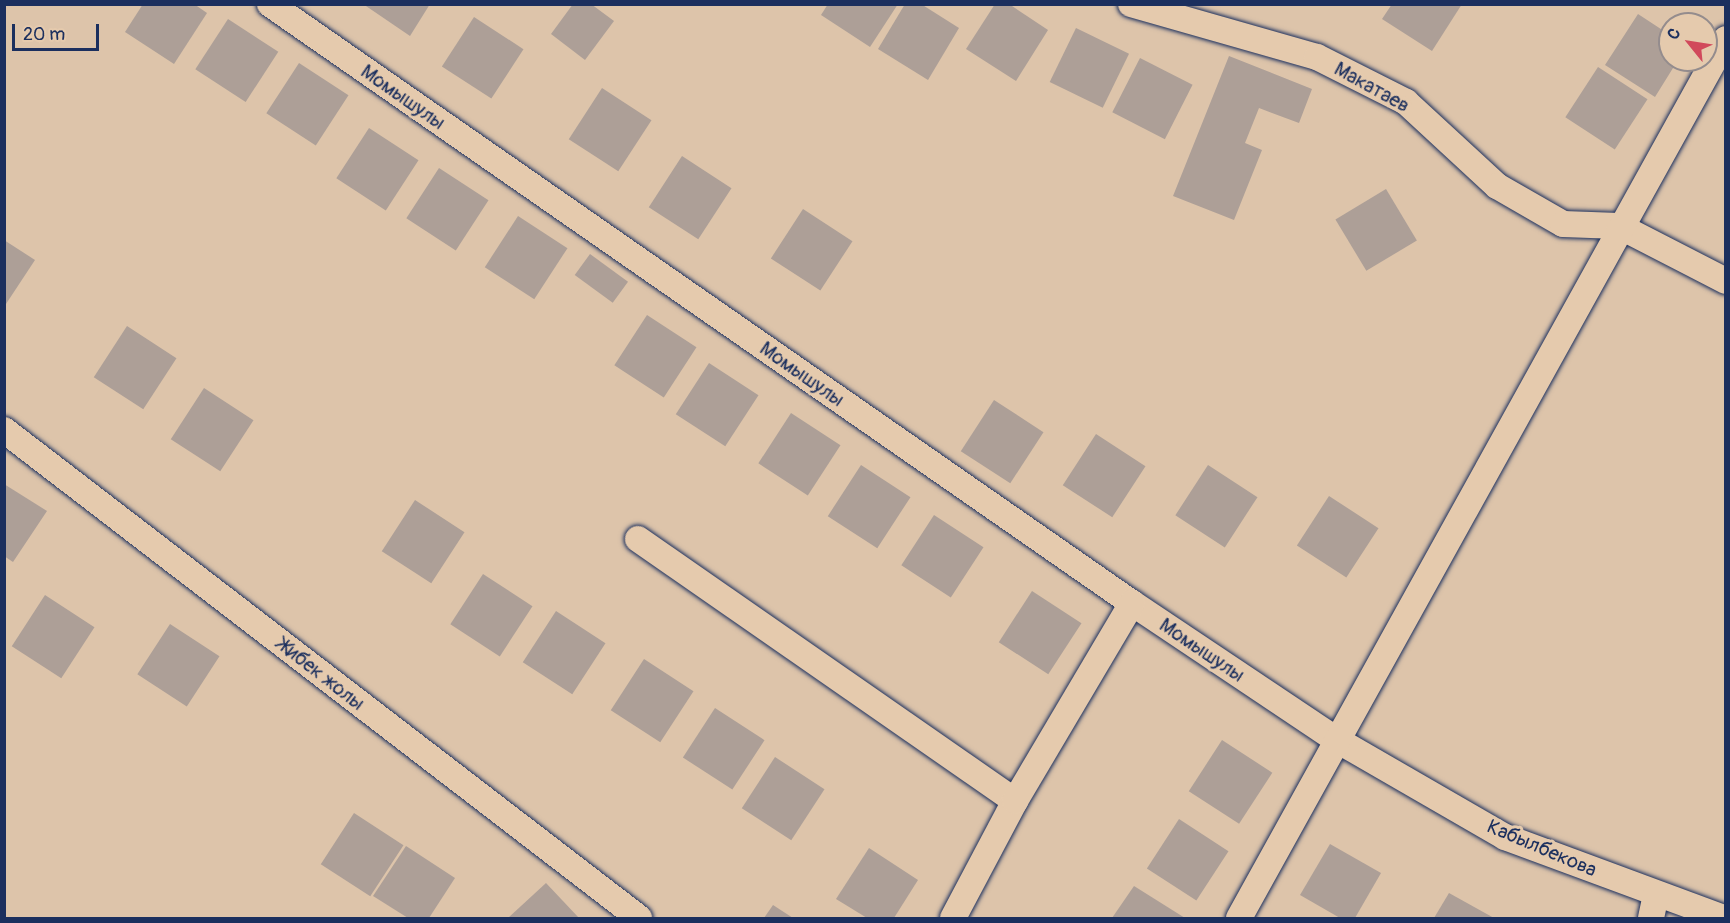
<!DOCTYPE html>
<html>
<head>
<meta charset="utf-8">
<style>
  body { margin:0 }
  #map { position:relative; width:1730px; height:923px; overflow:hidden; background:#ddc4aa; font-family:Pangolin,sans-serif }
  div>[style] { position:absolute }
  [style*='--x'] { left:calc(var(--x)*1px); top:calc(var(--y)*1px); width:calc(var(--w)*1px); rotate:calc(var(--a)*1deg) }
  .building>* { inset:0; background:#ad9f97; transform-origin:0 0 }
  .roads { filter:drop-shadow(0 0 2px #1b2f5e) drop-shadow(0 0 2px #1b2f5e) }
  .street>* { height:26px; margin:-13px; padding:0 13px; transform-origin:13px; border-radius:13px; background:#e5caad }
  span { translate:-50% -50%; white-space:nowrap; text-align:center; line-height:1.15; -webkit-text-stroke:6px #e5caad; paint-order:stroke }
  .street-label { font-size:20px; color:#1b2f5e }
  .frame { position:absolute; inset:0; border:6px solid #1b2f5e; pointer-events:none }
  .north { position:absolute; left:1658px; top:12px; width:60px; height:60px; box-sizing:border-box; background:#e5caad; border:2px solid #948c8d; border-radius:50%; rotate:300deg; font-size:16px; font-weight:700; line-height:24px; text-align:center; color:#1b2f5e }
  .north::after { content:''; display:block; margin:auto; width:21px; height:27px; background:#d1495b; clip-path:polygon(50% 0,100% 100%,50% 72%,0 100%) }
  .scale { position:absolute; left:12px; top:24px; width:87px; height:27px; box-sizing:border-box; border:3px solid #1b2f5e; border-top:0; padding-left:8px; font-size:18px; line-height:21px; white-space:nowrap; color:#1b2f5e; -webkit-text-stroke:4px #e5caad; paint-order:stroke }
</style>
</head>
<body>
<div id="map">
  <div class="building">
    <i style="clip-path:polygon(143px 4px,194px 4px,207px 13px,174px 64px,125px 32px)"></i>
    <i style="clip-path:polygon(363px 4px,430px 4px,410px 36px)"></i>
    <i style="clip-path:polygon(573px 4px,591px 4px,614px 21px,585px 60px,551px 34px)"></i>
    <i style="clip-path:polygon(828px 4px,898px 4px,870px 47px,821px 15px)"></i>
    <i style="clip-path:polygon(905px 4px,921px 4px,959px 28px,928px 80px,878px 49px)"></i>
    <i style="clip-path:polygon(995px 4px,1009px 4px,1048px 30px,1016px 81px,966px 49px)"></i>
    <i style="clip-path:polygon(1392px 4px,1462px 4px,1432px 51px,1382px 19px)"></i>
    <i style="clip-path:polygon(1638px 14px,1670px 35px,1670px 60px,1678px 60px,1655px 97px,1605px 65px)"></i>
    <i style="left:474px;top:17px;width:59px;height:59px;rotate:33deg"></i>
    <i style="left:228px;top:19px;width:60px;height:60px;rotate:33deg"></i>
    <i style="left:1076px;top:28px;width:59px;height:60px;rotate:26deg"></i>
    <i style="clip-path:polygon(1229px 56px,1312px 89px,1299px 123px,1259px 108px,1245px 143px,1262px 150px,1234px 220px,1173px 196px)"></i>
    <i style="left:1140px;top:58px;width:59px;height:61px;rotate:27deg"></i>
    <i style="left:299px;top:63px;width:59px;height:60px;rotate:33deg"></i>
    <i style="left:1598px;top:67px;width:59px;height:60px;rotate:33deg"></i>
    <i style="left:602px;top:88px;width:59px;height:61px;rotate:33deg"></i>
    <i style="left:369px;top:128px;width:59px;height:60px;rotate:33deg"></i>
    <i style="left:682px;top:156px;width:59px;height:61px;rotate:33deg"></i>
    <i style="left:439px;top:168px;width:59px;height:60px;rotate:33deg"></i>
    <i style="left:1386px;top:189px;width:60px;height:59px;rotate:59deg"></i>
    <i style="left:803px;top:209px;width:59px;height:59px;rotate:33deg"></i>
    <i style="left:518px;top:216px;width:59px;height:61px;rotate:33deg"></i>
    <i style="clip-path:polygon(4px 240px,35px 260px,4px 307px)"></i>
    <i style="left:590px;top:254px;width:47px;height:26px;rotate:36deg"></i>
    <i style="left:647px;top:315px;width:59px;height:60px;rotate:33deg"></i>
    <i style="left:127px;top:326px;width:59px;height:61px;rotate:33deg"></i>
    <i style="left:709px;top:363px;width:59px;height:61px;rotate:33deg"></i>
    <i style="left:204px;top:388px;width:59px;height:61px;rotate:33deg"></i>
    <i style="left:994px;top:400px;width:59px;height:61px;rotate:33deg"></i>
    <i style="left:791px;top:413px;width:59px;height:60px;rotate:33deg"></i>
    <i style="left:1096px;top:434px;width:59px;height:61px;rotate:33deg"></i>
    <i style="left:861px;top:465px;width:59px;height:61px;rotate:33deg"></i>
    <i style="left:1208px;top:465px;width:59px;height:60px;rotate:33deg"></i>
    <i style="clip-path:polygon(4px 484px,47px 511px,13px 562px,4px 556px)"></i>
    <i style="left:1329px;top:496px;width:59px;height:59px;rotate:33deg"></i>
    <i style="left:415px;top:500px;width:59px;height:61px;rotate:33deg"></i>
    <i style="left:934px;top:515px;width:59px;height:60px;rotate:33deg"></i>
    <i style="left:483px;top:574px;width:59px;height:60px;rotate:33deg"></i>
    <i style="left:1032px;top:591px;width:59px;height:61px;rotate:33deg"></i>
    <i style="left:45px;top:595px;width:59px;height:61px;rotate:33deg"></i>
    <i style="left:556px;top:611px;width:59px;height:61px;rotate:33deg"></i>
    <i style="left:170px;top:624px;width:59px;height:60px;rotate:33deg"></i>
    <i style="left:644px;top:659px;width:59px;height:61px;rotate:33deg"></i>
    <i style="left:715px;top:708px;width:59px;height:59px;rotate:33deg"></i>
    <i style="left:1222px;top:740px;width:60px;height:61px;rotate:33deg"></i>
    <i style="left:775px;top:757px;width:59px;height:61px;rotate:33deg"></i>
    <i style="left:354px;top:813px;width:59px;height:61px;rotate:33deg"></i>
    <i style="left:1179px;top:819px;width:59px;height:59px;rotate:33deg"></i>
    <i style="clip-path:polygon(1330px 844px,1381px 873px,1355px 918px,1340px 918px,1300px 895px)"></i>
    <i style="clip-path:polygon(406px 846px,455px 878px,429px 918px,408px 918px,373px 896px)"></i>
    <i style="clip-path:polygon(869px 848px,918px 880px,894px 918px,867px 918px,836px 899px)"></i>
    <i style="clip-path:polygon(546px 883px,579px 918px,508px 918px)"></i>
    <i style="clip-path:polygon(1134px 886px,1185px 918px,1112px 918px)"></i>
    <i style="clip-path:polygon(1449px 893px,1494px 918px,1434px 918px)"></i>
    <i style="clip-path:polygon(773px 905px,793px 918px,764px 918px)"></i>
  </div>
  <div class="roads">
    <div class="street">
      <i style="--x:270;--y:4;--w:1050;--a:34.8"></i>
      <i style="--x:1132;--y:603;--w:247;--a:33.8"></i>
      <i style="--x:1337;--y:740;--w:194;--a:30"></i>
      <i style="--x:1505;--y:837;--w:233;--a:20.3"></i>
      <i style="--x:1131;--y:4;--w:193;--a:15.9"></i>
      <i style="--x:1317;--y:57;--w:100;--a:26.8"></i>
      <i style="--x:1406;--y:102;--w:124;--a:42.7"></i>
      <i style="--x:1497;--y:186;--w:76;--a:29.9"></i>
      <i style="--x:1563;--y:224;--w:56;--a:2"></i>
      <i style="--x:1619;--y:226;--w:120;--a:27.2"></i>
      <i style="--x:4;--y:430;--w:801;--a:37.54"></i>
      <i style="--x:638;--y:539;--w:459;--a:34.8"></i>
      <i style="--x:953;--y:918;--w:132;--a:-62.1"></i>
      <i style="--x:1015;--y:801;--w:230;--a:-59.4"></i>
      <i style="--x:1239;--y:918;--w:1005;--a:-61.01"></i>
      <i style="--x:1651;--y:918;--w:24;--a:-78"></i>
    </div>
  </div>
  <div class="street-label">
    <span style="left:1372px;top:87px;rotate:29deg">Макатаев</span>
    <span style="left:403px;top:97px;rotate:35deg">Момышулы</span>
    <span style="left:802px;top:374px;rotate:35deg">Момышулы</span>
    <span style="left:1202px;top:650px;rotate:34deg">Момышулы</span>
    <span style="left:321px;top:674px;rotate:38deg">Жибек жолы</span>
    <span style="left:1542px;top:848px;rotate:23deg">Кабылбекова</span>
  </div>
  <div class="frame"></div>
  <div class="north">С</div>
  <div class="scale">20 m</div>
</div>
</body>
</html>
